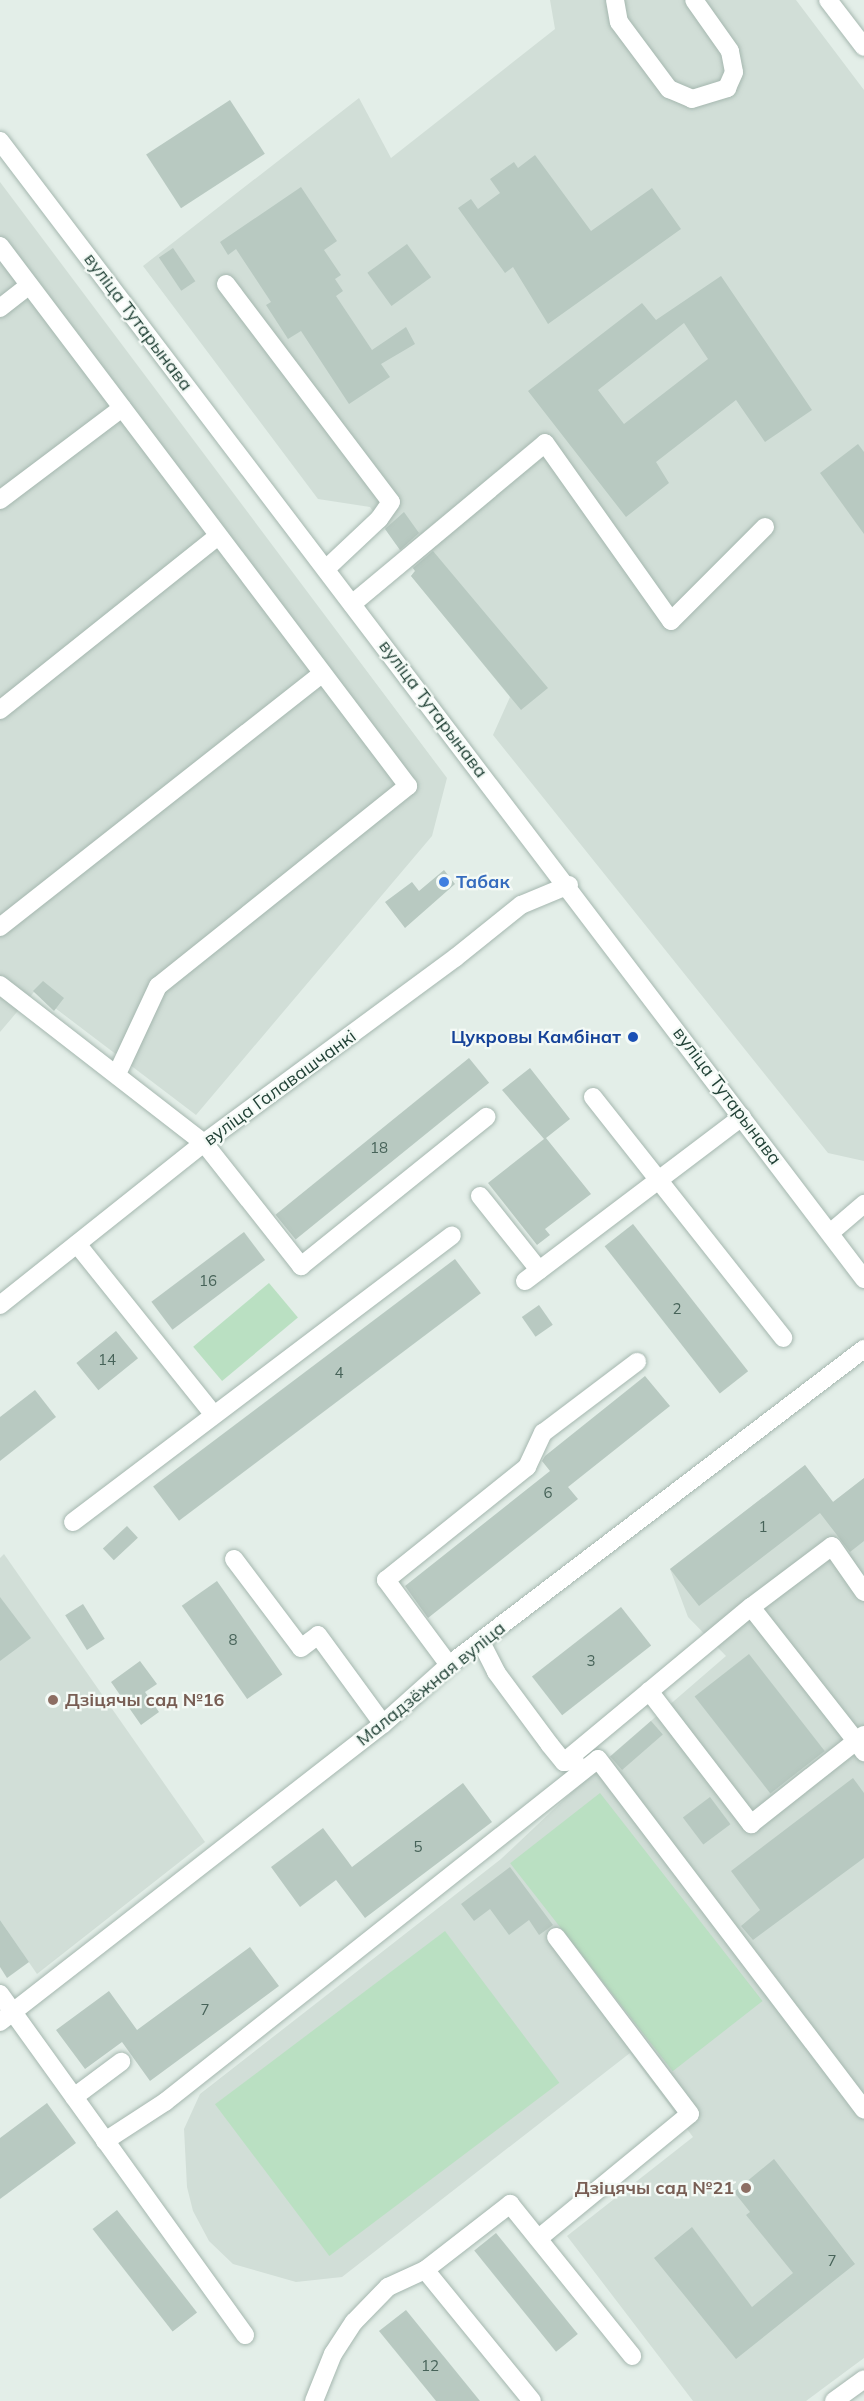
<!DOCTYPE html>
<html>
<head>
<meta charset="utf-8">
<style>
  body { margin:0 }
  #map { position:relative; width:864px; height:2401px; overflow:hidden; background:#e3eee8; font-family:Mulish,sans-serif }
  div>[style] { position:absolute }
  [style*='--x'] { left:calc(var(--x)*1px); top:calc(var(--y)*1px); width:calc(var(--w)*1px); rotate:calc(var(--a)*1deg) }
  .built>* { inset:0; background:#d1ded7 }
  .green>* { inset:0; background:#bae0c2; transform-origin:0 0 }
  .building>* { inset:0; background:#b8c9c1; transform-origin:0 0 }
  .roads { filter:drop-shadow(0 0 2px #a5b7af) drop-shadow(0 0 2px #a5b7af) }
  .minor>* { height:18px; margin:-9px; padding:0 9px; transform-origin:9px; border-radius:9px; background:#fff }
  .dots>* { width:16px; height:16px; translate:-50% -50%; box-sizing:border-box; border:3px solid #f4faf6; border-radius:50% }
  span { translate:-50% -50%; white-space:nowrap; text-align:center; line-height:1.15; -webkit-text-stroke:4.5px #f4faf6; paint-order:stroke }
  .number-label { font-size:15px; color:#476359 }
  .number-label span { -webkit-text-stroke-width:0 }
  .street-label { font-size:18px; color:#214136 }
  .shop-label { font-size:18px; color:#366cbe; font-weight:700 }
  .left { translate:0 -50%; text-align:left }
  .transit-label { font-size:18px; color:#164399; font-weight:700 }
  .right { translate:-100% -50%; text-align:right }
  .education-label { font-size:18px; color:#785e54; font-weight:700 }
</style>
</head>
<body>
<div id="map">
  <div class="built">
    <i style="clip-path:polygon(550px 0,796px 0,864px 90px,864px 1161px,828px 1153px,493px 735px,510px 697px,411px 576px,415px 571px,370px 507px,318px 499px,143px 266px,359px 98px,391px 158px,555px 29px)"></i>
    <i style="clip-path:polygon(0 182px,447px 778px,432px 836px,196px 1115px,34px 992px,0 1032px)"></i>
    <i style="clip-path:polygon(805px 1465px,833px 1502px,864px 1478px,864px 2358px,806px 2401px,693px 2401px,567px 2236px,693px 2137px,630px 2053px,342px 2277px,296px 2282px,233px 2264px,209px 2241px,193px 2211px,187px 2187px,184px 2129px,200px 2094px,501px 1859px,608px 1758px,726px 1656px,688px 1617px,670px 1569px)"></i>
    <i style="clip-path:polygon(4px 1554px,205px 1842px,37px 1974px,0 1920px,0 1558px)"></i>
  </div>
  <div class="green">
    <i style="left:269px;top:1283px;width:45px;height:99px;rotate:50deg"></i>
    <i style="left:600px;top:1793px;width:264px;height:114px;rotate:52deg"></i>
    <i style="left:445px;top:1931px;width:190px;height:288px;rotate:53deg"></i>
  </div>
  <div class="building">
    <i style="left:230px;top:100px;width:64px;height:100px;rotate:57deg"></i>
    <i style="clip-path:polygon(535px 155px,591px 231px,652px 188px,681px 229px,548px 324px,513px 267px,505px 273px,458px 208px,471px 199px,478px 209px,500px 193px,490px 179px,514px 162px,518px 168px)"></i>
    <i style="clip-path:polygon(301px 187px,337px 241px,324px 250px,341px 275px,335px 279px,343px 291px,336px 296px,372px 350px,406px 327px,415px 344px,381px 364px,390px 377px,349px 404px,301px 331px,288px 339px,266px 305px,271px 302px,236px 249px,228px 255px,220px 242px)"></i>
    <i style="left:407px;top:244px;width:41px;height:49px;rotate:54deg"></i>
    <i style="left:173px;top:248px;width:40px;height:17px;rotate:56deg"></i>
    <i style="clip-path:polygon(evenodd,721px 276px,812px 410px,765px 442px,736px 400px,656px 462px,669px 483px,626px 517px,528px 391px,642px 303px,656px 320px,721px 276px,684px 323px,708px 359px,624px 424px,598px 390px,684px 323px)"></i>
    <i style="clip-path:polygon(858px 444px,864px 452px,864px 534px,820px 473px)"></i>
    <i style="clip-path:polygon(404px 512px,419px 533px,400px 550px,385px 529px)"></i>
    <i style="clip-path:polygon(433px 551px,548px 688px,521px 710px,411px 576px,415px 571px,413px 568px)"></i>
    <i style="clip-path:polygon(444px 870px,455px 884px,405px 928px,385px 902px,412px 882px,419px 891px)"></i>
    <i style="clip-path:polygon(43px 981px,64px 998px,54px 1011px,33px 991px)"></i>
    <i style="left:469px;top:1058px;width:32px;height:249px;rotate:51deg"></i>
    <i style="clip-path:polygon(530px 1068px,570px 1119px,546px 1138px,591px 1194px,545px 1229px,550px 1235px,537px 1245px,488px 1183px,544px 1139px,502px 1090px)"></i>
    <i style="left:633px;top:1224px;width:187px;height:36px;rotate:52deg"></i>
    <i style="left:244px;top:1232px;width:35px;height:116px;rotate:53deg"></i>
    <i style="left:455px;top:1259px;width:43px;height:378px;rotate:53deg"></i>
    <i style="left:539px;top:1305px;width:24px;height:21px;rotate:55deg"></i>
    <i style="left:116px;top:1331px;width:35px;height:51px;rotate:51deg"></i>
    <i style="clip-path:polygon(645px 1376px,670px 1406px,568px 1487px,578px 1499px,428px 1618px,405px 1586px,550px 1471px,542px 1461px,545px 1456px)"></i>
    <i style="clip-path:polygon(35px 1390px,56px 1417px,0 1461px,0 1417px)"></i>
    <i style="clip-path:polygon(805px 1465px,833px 1502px,864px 1478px,864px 1541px,850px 1552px,820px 1513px,699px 1606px,670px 1569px)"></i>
    <i style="left:127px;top:1526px;width:16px;height:33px;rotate:47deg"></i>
    <i style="left:217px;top:1581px;width:114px;height:43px;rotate:55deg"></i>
    <i style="clip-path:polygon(0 1597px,31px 1638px,0 1661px)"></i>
    <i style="left:83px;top:1604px;width:41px;height:21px;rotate:58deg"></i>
    <i style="left:621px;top:1607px;width:49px;height:113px;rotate:52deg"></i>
    <i style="left:749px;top:1654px;width:123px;height:69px;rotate:52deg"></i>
    <i style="clip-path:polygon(140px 1661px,157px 1684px,145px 1692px,159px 1712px,141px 1725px,111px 1682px)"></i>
    <i style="left:651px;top:1721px;width:18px;height:54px;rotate:49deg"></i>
    <i style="clip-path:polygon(853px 1778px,864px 1793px,864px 1858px,753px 1940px,741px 1926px,760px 1910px,731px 1871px)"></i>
    <i style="clip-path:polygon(463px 1783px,492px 1822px,365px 1918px,336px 1880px,300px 1907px,271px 1867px,323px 1828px,352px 1867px)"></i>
    <i style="left:710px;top:1797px;width:34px;height:34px;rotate:53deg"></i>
    <i style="clip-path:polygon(510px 1867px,553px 1925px,539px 1935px,529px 1920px,509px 1935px,490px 1909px,474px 1921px,461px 1904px)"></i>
    <i style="clip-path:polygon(0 1920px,29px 1962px,7px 1978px,0 1967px)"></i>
    <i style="clip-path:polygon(250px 1947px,279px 1986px,150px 2081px,122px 2042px,85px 2069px,56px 2030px,109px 1991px,137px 2030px)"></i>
    <i style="clip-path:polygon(47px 2103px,76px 2143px,0 2199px,0 2138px)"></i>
    <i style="clip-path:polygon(774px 2159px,855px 2264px,736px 2359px,654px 2258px,692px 2227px,752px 2307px,793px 2273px,746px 2215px,750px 2212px,734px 2192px)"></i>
    <i style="left:117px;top:2210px;width:130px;height:31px;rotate:52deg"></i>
    <i style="left:496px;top:2233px;width:130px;height:28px;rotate:51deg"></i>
    <i style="clip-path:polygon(406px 2310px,480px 2401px,436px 2401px,379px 2331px)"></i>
  </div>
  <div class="roads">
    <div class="minor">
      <i style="--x:615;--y:0;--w:22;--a:80"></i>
      <i style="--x:619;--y:22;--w:84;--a:53.3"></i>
      <i style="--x:669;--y:89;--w:25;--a:23"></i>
      <i style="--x:692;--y:99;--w:37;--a:-17"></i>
      <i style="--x:727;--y:88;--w:17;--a:-66"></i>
      <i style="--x:734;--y:72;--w:21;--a:-101"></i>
      <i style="--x:730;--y:51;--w:62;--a:-125.2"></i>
      <i style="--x:828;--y:0;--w:59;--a:52.5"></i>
      <i style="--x:0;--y:141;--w:1429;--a:52.79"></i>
      <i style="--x:0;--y:246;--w:677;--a:52.93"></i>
      <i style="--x:408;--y:786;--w:320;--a:141.3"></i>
      <i style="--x:158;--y:986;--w:97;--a:115"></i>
      <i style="--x:226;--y:284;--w:273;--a:52.9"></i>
      <i style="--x:391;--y:502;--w:21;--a:125"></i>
      <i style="--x:379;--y:519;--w:73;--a:136.7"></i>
      <i style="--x:0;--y:308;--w:37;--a:-38"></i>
      <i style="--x:0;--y:500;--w:153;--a:-37"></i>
      <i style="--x:352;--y:604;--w:251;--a:-39.8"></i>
      <i style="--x:545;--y:443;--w:218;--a:54.7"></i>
      <i style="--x:671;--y:621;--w:133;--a:-45"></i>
      <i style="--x:0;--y:710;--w:279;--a:-38.6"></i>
      <i style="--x:0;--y:927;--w:410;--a:-38.2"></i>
      <i style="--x:0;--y:985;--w:258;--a:37.8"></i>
      <i style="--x:204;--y:1143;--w:157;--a:51.7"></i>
      <i style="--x:301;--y:1266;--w:238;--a:-38.8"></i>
      <i style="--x:593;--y:1097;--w:307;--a:51.7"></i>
      <i style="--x:480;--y:1196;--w:95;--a:51.4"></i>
      <i style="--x:830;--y:1233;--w:45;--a:-40.5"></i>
      <i style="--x:77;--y:1244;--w:218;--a:51.3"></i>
      <i style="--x:525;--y:1281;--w:272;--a:-37.1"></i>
      <i style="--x:0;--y:1305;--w:260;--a:-38.5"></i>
      <i style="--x:204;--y:1143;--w:312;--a:-36.4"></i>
      <i style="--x:455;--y:958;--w:85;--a:-38.8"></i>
      <i style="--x:521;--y:905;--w:52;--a:-22.6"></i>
      <i style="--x:73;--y:1522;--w:475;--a:-37.1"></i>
      <i style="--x:234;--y:1559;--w:111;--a:53"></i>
      <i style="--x:301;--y:1648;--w:21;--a:-37"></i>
      <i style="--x:318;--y:1635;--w:110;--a:53.9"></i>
      <i style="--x:751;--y:1607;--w:170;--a:51.9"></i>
      <i style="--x:856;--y:1741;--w:10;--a:-37"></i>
      <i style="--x:481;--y:1642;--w:34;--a:63"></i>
      <i style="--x:496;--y:1672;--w:91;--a:53.5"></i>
      <i style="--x:550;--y:1745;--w:22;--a:51"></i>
      <i style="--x:564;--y:1762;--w:11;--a:-5"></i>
      <i style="--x:449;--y:1665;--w:106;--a:-126.5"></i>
      <i style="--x:386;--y:1580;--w:181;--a:-38.7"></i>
      <i style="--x:527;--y:1467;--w:38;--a:-65"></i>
      <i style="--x:543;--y:1433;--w:118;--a:-37.1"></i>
      <i style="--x:649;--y:1691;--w:168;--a:52.5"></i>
      <i style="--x:751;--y:1824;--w:134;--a:-38.3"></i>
      <i style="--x:856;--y:1741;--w:14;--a:54"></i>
      <i style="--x:598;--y:1759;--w:440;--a:52.8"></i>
      <i style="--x:564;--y:1762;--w:243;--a:-39.7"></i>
      <i style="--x:751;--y:1607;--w:101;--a:-37"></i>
      <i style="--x:832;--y:1546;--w:56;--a:55.2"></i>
      <i style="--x:0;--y:1994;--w:420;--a:54.3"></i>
      <i style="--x:0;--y:2022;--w:485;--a:-37.9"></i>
      <i style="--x:383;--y:1724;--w:89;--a:-41.8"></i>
      <i style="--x:449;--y:1665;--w:522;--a:-37.29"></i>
      <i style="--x:74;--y:2097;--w:59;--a:-36.7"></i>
      <i style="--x:105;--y:2141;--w:72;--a:-33"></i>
      <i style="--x:165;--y:2102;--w:552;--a:-38.38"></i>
      <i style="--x:539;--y:2238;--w:195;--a:-39.4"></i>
      <i style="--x:690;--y:2114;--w:222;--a:-127.1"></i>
      <i style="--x:314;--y:2401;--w:51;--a:-68"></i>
      <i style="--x:333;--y:2354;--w:38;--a:-57"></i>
      <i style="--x:354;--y:2322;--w:49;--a:-45.8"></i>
      <i style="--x:388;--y:2287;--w:41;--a:-24.7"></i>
      <i style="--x:532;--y:2401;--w:169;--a:-129.2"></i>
      <i style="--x:425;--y:2270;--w:108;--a:-37.8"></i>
      <i style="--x:510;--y:2204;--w:195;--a:51.2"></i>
      <i style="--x:834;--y:2401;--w:37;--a:-36"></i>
    </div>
  </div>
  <div class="dots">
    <i style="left:444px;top:882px;background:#3f7fe0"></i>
    <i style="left:633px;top:1037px;background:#1a4fb4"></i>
    <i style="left:53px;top:1700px;background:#8d6e63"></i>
    <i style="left:746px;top:2188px;background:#8d6e63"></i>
  </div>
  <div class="number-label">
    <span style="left:379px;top:1148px">18</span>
    <span style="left:208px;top:1281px">16</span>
    <span style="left:677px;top:1309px">2</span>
    <span style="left:107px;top:1360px">14</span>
    <span style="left:339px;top:1373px">4</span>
    <span style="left:548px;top:1493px">6</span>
    <span style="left:763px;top:1527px">1</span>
    <span style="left:233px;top:1640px">8</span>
    <span style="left:591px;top:1661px">3</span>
    <span style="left:418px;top:1847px">5</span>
    <span style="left:205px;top:2010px">7</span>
    <span style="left:832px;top:2261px">7</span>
    <span style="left:430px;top:2366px">12</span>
  </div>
  <div class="street-label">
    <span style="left:138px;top:322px;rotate:53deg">вуліца Тутарынава</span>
    <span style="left:433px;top:709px;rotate:53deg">вуліца Тутарынава</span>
    <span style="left:280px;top:1088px;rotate:-36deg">вуліца Галавашчанкі</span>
    <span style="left:727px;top:1096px;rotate:53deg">вуліца Тутарынава</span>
    <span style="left:431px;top:1684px;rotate:-39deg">Маладзёжная вуліца</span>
  </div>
  <div class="shop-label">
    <span class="left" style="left:456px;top:882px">Табак</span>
  </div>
  <div class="transit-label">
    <span class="right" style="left:621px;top:1037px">Цукровы Камбінат</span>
  </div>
  <div class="education-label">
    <span class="left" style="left:65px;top:1700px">Дзіцячы сад №16</span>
    <span class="right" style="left:734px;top:2188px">Дзіцячы сад №21</span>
  </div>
</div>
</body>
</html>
